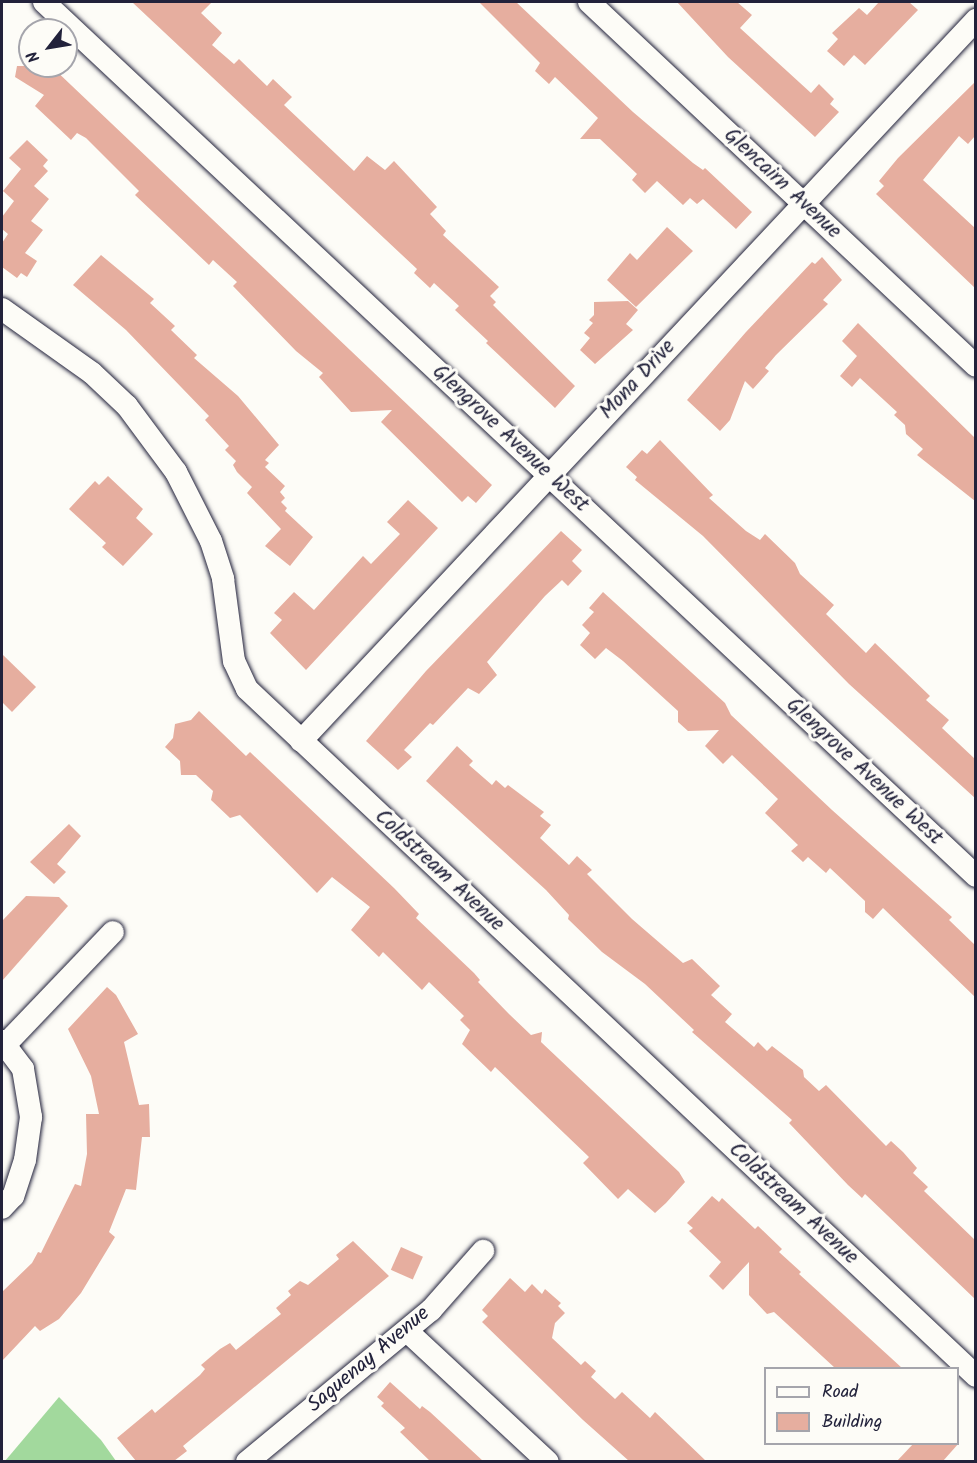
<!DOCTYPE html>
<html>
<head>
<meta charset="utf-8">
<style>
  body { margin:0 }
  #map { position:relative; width:977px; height:1463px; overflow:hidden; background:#fdfcf7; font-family:Kalam,sans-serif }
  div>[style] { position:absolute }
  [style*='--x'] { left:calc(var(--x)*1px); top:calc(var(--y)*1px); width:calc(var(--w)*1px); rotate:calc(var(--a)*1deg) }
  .green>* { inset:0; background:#a2d99d }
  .building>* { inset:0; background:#e6ae9f; transform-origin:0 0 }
  .roads { filter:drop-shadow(0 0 2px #22223b) drop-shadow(0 0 2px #22223b) }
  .minor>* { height:22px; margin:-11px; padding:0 11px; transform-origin:11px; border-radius:11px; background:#fdfcf7 }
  span { translate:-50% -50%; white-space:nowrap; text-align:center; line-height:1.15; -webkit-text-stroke:6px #fdfcf7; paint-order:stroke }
  .street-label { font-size:21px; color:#22223b }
  .frame { position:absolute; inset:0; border:3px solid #22223b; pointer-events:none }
  .legend { position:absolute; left:764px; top:1367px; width:195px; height:78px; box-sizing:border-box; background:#fdfcf7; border:2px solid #a5a5ac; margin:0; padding:8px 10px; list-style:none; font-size:18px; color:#22223b }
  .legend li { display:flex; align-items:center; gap:12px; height:30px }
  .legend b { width:30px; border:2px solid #a5a5ac }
  .north { position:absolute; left:18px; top:18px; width:60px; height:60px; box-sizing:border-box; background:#fdfcf7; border:2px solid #a5a5ac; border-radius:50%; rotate:239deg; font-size:16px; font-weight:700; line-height:24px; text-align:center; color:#22223b }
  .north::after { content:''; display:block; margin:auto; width:21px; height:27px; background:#22223b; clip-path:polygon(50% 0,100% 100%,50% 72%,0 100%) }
</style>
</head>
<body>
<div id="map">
  <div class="green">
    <i style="clip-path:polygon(59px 1397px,101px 1440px,116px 1461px,5px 1461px)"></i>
  </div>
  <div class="building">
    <i style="clip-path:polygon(132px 2px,212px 2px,201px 13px,222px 33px,212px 45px,234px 64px,239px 59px,267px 86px,273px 79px,292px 97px,284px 105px,354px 171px,367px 156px,385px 170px,394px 161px,437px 207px,430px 214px,446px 231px,443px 235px,499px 287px,490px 296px,496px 302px,493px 305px,575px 386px,555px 408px,486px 343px,488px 341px,455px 310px,459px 306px,434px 283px,430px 288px,414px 273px,417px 269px)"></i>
    <i style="clip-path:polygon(479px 2px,516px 2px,633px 112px,693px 163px,703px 170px,705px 168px,752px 212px,736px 229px,703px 199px,697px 204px,690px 198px,683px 205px,657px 181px,645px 193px,632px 180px,637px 174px,600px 139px,580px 139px,598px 118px,555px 77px,549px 84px,535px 71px,540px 63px)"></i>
    <i style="clip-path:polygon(677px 2px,737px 2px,752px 15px,740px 28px,811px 93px,819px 84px,834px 99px,830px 104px,839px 112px,815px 137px,728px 57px)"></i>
    <i style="clip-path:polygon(879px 2px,909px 2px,918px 10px,865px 65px,854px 55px,844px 66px,827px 51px,838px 39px,832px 33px,859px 8px,867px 15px)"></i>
    <i style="clip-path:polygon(17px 66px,51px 66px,492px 485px,476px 503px,468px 496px,462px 502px,381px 422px,392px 410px,351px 412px,319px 377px,323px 373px,296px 351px,233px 286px,237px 282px,213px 260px,209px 265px,135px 195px,139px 191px,86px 138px,77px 133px,71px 140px,35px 106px,44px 95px,15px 77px)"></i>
    <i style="clip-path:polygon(975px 82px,975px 136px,968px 144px,959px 136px,923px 180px,975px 228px,975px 288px,876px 194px,884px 186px,879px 181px,898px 158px)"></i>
    <i style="clip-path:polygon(27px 140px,48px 160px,43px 166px,48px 171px,34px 186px,49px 199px,31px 221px,43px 230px,25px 253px,37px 261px,27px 277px,21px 273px,17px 278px,2px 267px,2px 243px,8px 234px,2px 229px,2px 217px,14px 201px,3px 191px,21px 169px,9px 158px)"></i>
    <i style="clip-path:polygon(667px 227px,693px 251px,636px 307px,607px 280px,630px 253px,637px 260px)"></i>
    <i style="clip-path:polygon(101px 255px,154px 299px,150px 303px,175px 326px,171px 330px,197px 355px,194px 358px,238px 396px,279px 445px,265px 460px,269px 463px,265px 467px,285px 486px,280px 492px,285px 498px,281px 502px,287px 508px,285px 511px,313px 537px,290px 566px,265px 546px,281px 529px,247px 493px,252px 487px,237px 472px,233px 465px,236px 461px,225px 450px,229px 446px,205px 420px,209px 416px,126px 330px,73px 285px)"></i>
    <i style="clip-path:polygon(822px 257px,842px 280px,823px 300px,828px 304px,776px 355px,765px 368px,769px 371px,753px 389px,745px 381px,730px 420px,720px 431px,687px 400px,746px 332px,812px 262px,815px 264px)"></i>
    <i style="clip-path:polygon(628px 301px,638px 310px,626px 324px,633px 330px,595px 364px,580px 350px,590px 338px,584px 333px,593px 323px,589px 320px,594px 315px,594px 302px)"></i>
    <i style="clip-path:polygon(858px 323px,975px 438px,975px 501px,917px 455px,923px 449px,906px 434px,905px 425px,894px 415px,897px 412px,860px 378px,852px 387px,840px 376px,857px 356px,842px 341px)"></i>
    <i style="clip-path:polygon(660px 440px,713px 495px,709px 498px,746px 531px,760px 540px,765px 534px,795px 563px,800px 574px,834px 605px,826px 614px,866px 653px,875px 643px,930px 696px,926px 700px,949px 720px,942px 728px,975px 759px,975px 798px,849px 684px,703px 536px,635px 480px,637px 477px,626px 467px,642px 450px,647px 454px)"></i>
    <i style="clip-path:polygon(108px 476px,143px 509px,136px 518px,153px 534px,123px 566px,102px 547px,106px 543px,69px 509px,95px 481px,99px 485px)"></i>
    <i style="clip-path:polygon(408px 500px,438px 528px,306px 670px,270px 633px,282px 620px,274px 613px,294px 592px,314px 610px,363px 556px,371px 564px,400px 534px,387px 522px)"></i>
    <i style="clip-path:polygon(561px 531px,582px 550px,572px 561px,582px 571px,568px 586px,562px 580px,545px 596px,487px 662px,497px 675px,479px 694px,468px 688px,433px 725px,430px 723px,404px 750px,412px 757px,398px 770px,366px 741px,426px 671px)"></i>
    <i style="clip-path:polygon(603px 592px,725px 703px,731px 715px,832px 810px,952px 917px,949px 920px,975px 945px,975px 997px,883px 908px,873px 919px,865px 912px,865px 901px,830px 868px,826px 873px,808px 857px,803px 862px,791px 851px,798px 845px,765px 813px,778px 799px,732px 755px,723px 764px,705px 746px,719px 730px,688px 731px,678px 722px,678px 711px,623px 661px,606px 648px,595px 659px,580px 645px,590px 633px,582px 625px,594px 612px,589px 608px)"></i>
    <i style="clip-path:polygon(2px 654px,36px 687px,12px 712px,2px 702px)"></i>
    <i style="clip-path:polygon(199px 711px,246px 756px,250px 752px,394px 888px,419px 914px,416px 918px,474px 973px,480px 980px,478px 982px,509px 1014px,531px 1035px,542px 1032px,541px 1042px,679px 1172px,685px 1182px,666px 1203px,655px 1213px,628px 1189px,618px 1199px,583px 1163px,589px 1157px,495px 1067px,491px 1072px,462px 1044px,470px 1030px,460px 1020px,464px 1016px,429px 982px,422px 990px,383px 952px,379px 957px,351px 930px,370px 907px,332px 877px,317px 893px,240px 815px,230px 818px,211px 800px,213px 791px,196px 775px,181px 775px,180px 761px,165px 747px,173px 738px,175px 724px,191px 720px)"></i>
    <i style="clip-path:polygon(457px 746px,473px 761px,469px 765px,492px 785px,496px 780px,505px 788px,508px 785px,544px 812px,540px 816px,551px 825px,540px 838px,569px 865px,577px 856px,592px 870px,587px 874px,632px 919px,683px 963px,692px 959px,720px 986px,711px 995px,732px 1014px,725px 1022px,754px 1047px,758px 1042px,767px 1051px,772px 1046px,803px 1070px,804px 1077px,819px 1091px,826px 1085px,886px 1146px,891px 1141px,903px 1152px,917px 1168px,913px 1173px,928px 1187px,924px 1191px,975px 1240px,975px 1299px,865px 1194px,862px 1198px,848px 1185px,789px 1123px,792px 1120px,692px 1032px,694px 1030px,645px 984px,602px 952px,568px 919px,569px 915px,546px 890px,426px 781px)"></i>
    <i style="clip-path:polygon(69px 824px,81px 836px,57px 864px,66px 872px,54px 884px,30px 862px)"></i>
    <i style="clip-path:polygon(26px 896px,59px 897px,68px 906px,2px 981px,2px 921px)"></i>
    <i style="clip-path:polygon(107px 987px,116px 995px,138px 1034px,124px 1042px,139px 1105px,149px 1104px,150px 1137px,142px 1137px,136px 1190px,126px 1189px,109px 1232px,115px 1237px,81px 1293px,59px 1319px,40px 1331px,35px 1326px,2px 1361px,2px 1292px,32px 1263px,38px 1252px,41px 1253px,75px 1184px,81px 1186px,87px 1154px,86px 1114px,99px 1114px,91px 1076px,68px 1029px)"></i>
    <i style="clip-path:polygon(712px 1196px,719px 1202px,722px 1198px,755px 1229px,758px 1226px,782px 1249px,779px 1252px,801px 1272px,799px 1274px,902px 1368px,835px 1368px,774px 1312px,767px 1314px,749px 1295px,749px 1262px,723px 1290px,709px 1276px,721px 1262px,689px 1231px,693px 1228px,687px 1223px)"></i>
    <i style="clip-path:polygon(353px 1241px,389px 1276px,183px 1446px,187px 1451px,174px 1461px,136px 1461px,117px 1438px,152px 1409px,155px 1413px,200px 1375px,205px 1369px,201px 1365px,220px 1349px,230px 1343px,236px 1350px,281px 1314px,276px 1308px,291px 1295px,288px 1291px,300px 1281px,308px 1285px,339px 1259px,336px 1255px)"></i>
    <i style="left:401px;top:1247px;width:24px;height:25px;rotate:24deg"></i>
    <i style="clip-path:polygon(510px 1278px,525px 1292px,532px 1284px,542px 1294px,545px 1289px,561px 1303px,558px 1306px,565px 1313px,555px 1323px,552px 1338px,581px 1365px,585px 1361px,596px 1371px,591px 1377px,615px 1399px,622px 1392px,650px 1418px,655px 1412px,706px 1461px,629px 1461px,583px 1420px,482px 1322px,488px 1316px,482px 1310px)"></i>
    <i style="clip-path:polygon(390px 1382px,420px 1409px,422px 1406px,430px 1412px,483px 1461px,430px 1461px,400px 1432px,405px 1428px,381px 1406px,384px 1403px,377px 1397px)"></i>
    <i style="clip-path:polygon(914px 1443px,959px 1443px,943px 1461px,897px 1461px)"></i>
  </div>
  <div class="roads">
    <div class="minor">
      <i style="--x:44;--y:2;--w:1278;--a:43.16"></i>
      <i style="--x:589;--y:2;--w:531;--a:43.25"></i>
      <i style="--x:2;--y:309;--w:110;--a:35.4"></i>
      <i style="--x:92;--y:373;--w:48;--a:43.3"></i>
      <i style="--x:127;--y:406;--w:82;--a:53.4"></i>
      <i style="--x:176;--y:472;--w:77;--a:63.1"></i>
      <i style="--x:211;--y:541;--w:40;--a:72"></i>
      <i style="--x:223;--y:579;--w:83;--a:82.4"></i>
      <i style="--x:234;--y:661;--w:31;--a:65"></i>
      <i style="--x:247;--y:689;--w:1002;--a:43.3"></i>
      <i style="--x:301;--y:741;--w:988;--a:-46.89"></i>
      <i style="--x:2;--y:1041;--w:35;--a:53"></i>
      <i style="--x:23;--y:1069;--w:49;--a:80.5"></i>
      <i style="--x:31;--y:1117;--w:43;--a:97.9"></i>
      <i style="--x:25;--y:1160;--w:38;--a:108"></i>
      <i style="--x:13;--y:1196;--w:16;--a:133"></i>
      <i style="--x:5;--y:1045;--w:156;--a:-46.3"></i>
      <i style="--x:407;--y:1331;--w:192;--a:42.9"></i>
      <i style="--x:247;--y:1462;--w:239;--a:-39.6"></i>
      <i style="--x:431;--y:1310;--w:79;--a:-48.6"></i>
    </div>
  </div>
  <div class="street-label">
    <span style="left:782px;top:184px;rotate:43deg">Glencairn Avenue</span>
    <span style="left:638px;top:380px;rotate:-47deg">Mona Drive</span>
    <span style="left:510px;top:439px;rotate:43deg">Glengrove Avenue West</span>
    <span style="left:864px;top:772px;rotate:43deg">Glengrove Avenue West</span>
    <span style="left:439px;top:871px;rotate:43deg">Coldstream Avenue</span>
    <span style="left:793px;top:1204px;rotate:43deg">Coldstream Avenue</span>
    <span style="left:369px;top:1360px;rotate:-40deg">Saguenay Avenue</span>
  </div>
  <div class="frame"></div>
  <ul class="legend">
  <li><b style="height:8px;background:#fdfcf7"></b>Road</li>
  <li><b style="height:16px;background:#e6ae9f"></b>Building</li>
  </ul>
  <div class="north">N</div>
</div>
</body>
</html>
